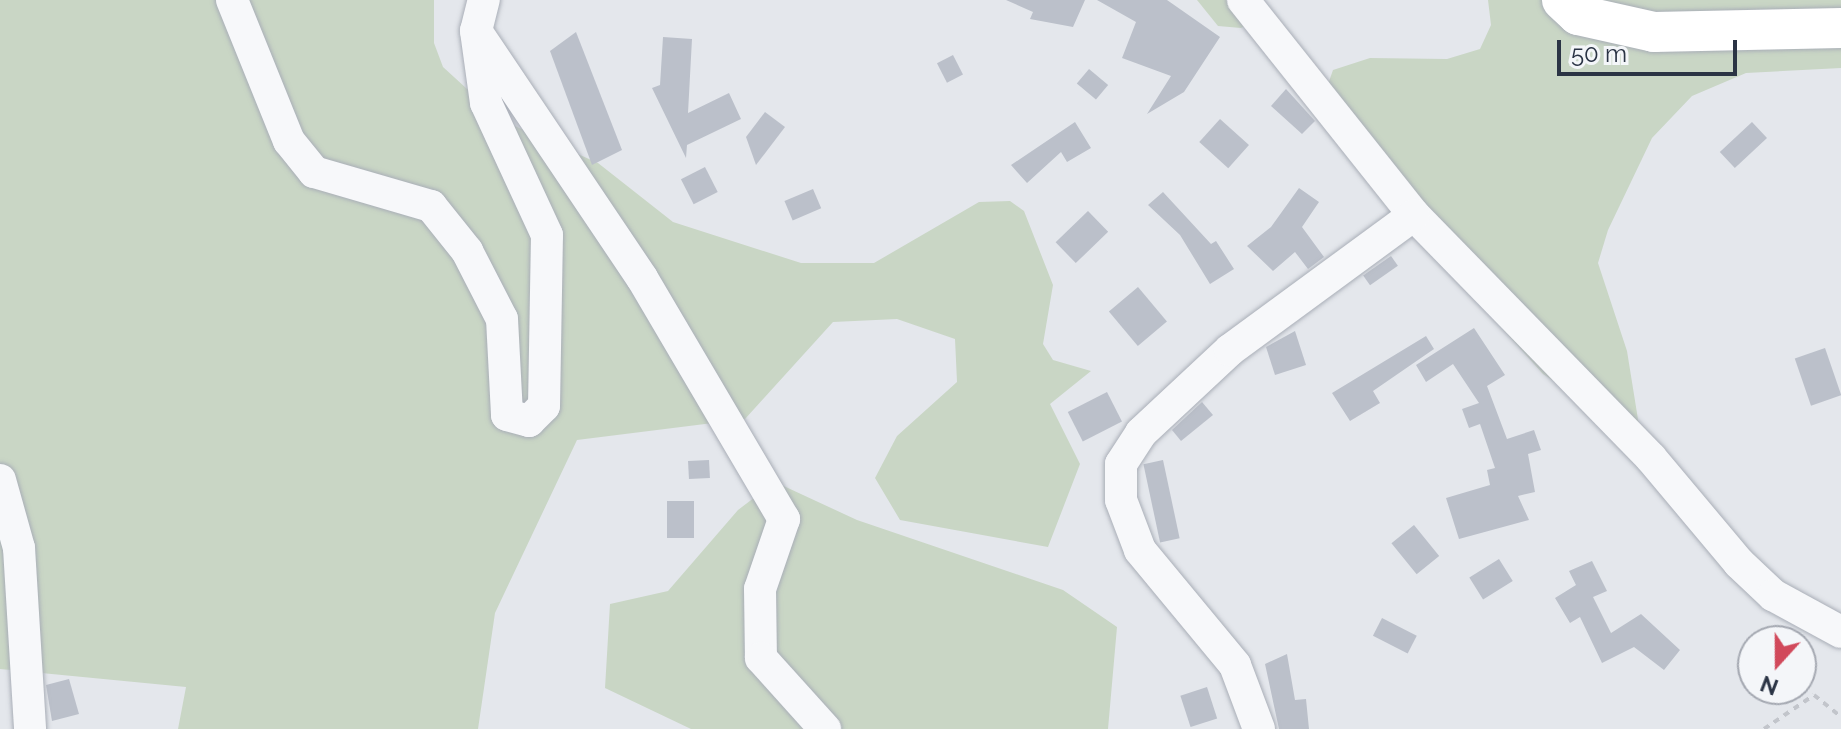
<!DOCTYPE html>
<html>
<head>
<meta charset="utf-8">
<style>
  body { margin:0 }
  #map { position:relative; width:1841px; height:729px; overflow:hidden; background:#e4e7ec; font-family:Raleway,sans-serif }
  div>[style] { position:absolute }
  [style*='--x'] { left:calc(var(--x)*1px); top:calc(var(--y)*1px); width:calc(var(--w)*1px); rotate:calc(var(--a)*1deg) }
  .green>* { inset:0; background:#c9d6c5 }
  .building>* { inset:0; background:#bbc0ca; transform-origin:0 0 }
  .path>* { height:4px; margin-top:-2px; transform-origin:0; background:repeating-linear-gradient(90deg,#c2c5cb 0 6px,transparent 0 12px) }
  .roads { filter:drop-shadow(0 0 2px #a9aeb7) drop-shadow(0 0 2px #a9aeb7) }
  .minor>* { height:32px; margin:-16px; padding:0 16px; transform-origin:16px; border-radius:16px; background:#f7f8fa }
  .major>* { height:40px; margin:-20px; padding:0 20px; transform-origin:20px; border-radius:20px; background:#fff }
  span { translate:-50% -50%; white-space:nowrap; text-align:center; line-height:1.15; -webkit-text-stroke:7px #f4f6f9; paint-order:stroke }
  .north { position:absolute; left:1737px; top:625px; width:80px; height:80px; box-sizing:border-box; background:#f4f6f9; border:2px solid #a4a8b1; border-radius:50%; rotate:201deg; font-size:22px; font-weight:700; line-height:32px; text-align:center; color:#2b3445 }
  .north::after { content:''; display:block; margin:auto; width:28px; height:36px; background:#d1495b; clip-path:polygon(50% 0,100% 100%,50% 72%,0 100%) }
  .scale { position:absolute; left:1557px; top:40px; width:180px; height:36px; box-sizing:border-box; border:4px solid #2b3445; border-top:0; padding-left:10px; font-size:24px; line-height:28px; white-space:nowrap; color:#2b3445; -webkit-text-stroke:6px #f4f6f9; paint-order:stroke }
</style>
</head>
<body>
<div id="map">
  <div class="green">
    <i style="clip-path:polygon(0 0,434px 0,434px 43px,443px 67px,501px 120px,598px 163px,673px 222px,801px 263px,874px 263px,979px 202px,1010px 201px,1024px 211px,1053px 285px,1043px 344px,1053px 360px,1091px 371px,1050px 404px,1080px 464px,1048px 547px,900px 520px,875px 478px,897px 436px,957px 382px,955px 339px,897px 319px,833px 322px,745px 419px,577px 440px,495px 613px,478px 729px,178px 729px,186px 687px,0 669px)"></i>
    <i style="clip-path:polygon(1197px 0,1261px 0,1254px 21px,1241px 28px,1218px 26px)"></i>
    <i style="clip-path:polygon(1488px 0,1841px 0,1841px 68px,1746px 73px,1692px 96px,1652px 138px,1608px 230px,1598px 263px,1627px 351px,1641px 438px,1543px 374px,1449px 269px,1323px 99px,1333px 70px,1370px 58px,1447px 59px,1480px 49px,1491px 25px)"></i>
    <i style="clip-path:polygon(775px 482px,857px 520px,1063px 590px,1117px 627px,1108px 729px,691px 729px,605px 688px,610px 604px,668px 591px,738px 510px)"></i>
  </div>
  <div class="building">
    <i style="clip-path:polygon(1006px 0,1085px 0,1073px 27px,1030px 19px,1033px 12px)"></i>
    <i style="clip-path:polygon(1097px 0,1167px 0,1220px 37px,1184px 92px,1147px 114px,1171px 76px,1122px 58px,1136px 22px)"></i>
    <i style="clip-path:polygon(576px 32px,622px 150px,592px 165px,550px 51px)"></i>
    <i style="clip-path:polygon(663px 37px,692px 39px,688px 113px,729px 93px,741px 119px,687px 145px,686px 158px,652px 88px,660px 85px)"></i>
    <i style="left:953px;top:55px;width:22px;height:18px;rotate:63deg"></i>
    <i style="left:1089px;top:69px;width:25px;height:19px;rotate:40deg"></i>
    <i style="clip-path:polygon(1286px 89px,1315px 121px,1302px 134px,1271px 106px)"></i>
    <i style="clip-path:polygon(765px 112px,785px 127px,756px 165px,746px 137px)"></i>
    <i style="left:1220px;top:119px;width:39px;height:31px;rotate:42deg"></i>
    <i style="clip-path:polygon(1075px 122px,1091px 148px,1067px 162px,1061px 152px,1027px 183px,1011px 165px)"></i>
    <i style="left:1752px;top:122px;width:22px;height:44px;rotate:47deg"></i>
    <i style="left:705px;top:167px;width:28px;height:27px;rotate:63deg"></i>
    <i style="clip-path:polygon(1299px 188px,1319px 202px,1302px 227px,1324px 257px,1308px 269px,1295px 252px,1273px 271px,1247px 246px,1271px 227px)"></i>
    <i style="left:813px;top:189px;width:21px;height:31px;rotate:67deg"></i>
    <i style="clip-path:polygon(1163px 192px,1211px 244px,1216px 241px,1234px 269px,1210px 284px,1180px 235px,1148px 205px)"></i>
    <i style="left:1088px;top:211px;width:29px;height:45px;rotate:46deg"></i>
    <i style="left:1391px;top:256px;width:12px;height:34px;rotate:55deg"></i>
    <i style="left:1138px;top:287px;width:45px;height:38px;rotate:50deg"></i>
    <i style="clip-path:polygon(1474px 328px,1505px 375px,1487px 386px,1507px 439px,1534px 430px,1541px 450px,1528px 454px,1535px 492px,1518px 496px,1529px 520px,1459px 539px,1446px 498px,1490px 485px,1487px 470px,1495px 468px,1480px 424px,1469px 428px,1462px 409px,1479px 403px,1453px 364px,1426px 382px,1416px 365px)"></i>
    <i style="clip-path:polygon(1295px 331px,1306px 365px,1275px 375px,1266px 347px)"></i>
    <i style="clip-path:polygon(1426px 336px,1434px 349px,1373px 391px,1380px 403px,1350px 421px,1332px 393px)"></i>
    <i style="left:1825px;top:348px;width:50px;height:32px;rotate:71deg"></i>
    <i style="left:1107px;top:392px;width:33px;height:44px;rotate:63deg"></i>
    <i style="clip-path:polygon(1202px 402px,1213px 415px,1181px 441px,1172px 430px)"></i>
    <i style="left:709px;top:460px;width:18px;height:21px;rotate:87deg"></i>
    <i style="left:1163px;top:460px;width:80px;height:20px;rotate:78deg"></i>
    <i style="left:667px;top:501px;width:27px;height:37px"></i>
    <i style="left:1414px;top:525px;width:40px;height:29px;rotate:51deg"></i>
    <i style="left:1499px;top:559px;width:26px;height:35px;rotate:58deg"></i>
    <i style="clip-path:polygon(1592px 561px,1607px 591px,1593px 597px,1611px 633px,1641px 614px,1680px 650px,1664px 670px,1634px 647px,1602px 663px,1580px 617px,1570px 623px,1555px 598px,1576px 585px,1569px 571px)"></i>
    <i style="left:1382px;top:618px;width:39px;height:20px;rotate:27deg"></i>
    <i style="clip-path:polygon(1287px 654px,1295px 700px,1306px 699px,1309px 729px,1279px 729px,1265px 664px)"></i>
    <i style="clip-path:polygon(69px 679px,79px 714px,52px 721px,46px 685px)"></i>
    <i style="left:1207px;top:687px;width:33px;height:28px;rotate:72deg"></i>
  </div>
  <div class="path">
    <i style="--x:1764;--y:729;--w:60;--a:-34.2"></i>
    <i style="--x:1814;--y:695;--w:35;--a:39"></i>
  </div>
  <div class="roads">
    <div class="minor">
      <i style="--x:232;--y:0;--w:152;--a:68"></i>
      <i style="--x:289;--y:141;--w:40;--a:51"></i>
      <i style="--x:314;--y:172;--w:122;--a:16.2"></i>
      <i style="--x:431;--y:206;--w:58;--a:51.3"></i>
      <i style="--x:467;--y:251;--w:76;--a:62.8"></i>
      <i style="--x:502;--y:319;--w:96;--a:87"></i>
      <i style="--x:507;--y:415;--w:23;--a:15"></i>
      <i style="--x:529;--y:421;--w:21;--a:-45"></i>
      <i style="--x:544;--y:406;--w:171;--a:-89"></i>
      <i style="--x:547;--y:235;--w:145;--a:-114.8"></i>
      <i style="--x:486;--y:103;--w:73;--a:-97.9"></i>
      <i style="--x:476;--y:31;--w:32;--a:-76"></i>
      <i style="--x:1243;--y:0;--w:275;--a:51.5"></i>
      <i style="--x:1414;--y:215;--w:339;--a:45.7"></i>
      <i style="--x:1651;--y:458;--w:137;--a:50"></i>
      <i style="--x:1739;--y:563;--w:47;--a:43.3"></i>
      <i style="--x:1773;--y:595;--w:77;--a:28.6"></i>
      <i style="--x:478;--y:34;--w:294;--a:56.1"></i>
      <i style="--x:642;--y:278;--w:280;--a:59.5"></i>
      <i style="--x:784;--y:519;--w:74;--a:108.9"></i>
      <i style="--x:760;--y:589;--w:69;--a:89.2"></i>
      <i style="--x:761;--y:658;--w:96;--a:48"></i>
      <i style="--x:0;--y:480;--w:71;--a:74.4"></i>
      <i style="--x:19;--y:548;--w:181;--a:86.5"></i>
      <i style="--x:1259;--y:729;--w:68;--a:-110.6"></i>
      <i style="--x:1235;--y:665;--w:149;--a:-129.6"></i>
      <i style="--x:1140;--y:550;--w:53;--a:-110.8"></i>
      <i style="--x:1121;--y:500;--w:36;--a:-90"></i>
      <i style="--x:1121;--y:464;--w:37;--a:-57"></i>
      <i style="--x:1141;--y:433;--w:122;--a:-43"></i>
      <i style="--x:1230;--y:350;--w:228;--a:-36.3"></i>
    </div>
    <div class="major">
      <i style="--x:1562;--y:0;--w:22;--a:43"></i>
      <i style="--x:1578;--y:15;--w:78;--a:12.6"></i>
      <i style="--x:1654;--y:32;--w:187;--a:-1.2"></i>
    </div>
  </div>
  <div class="north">N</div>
  <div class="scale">50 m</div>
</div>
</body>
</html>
